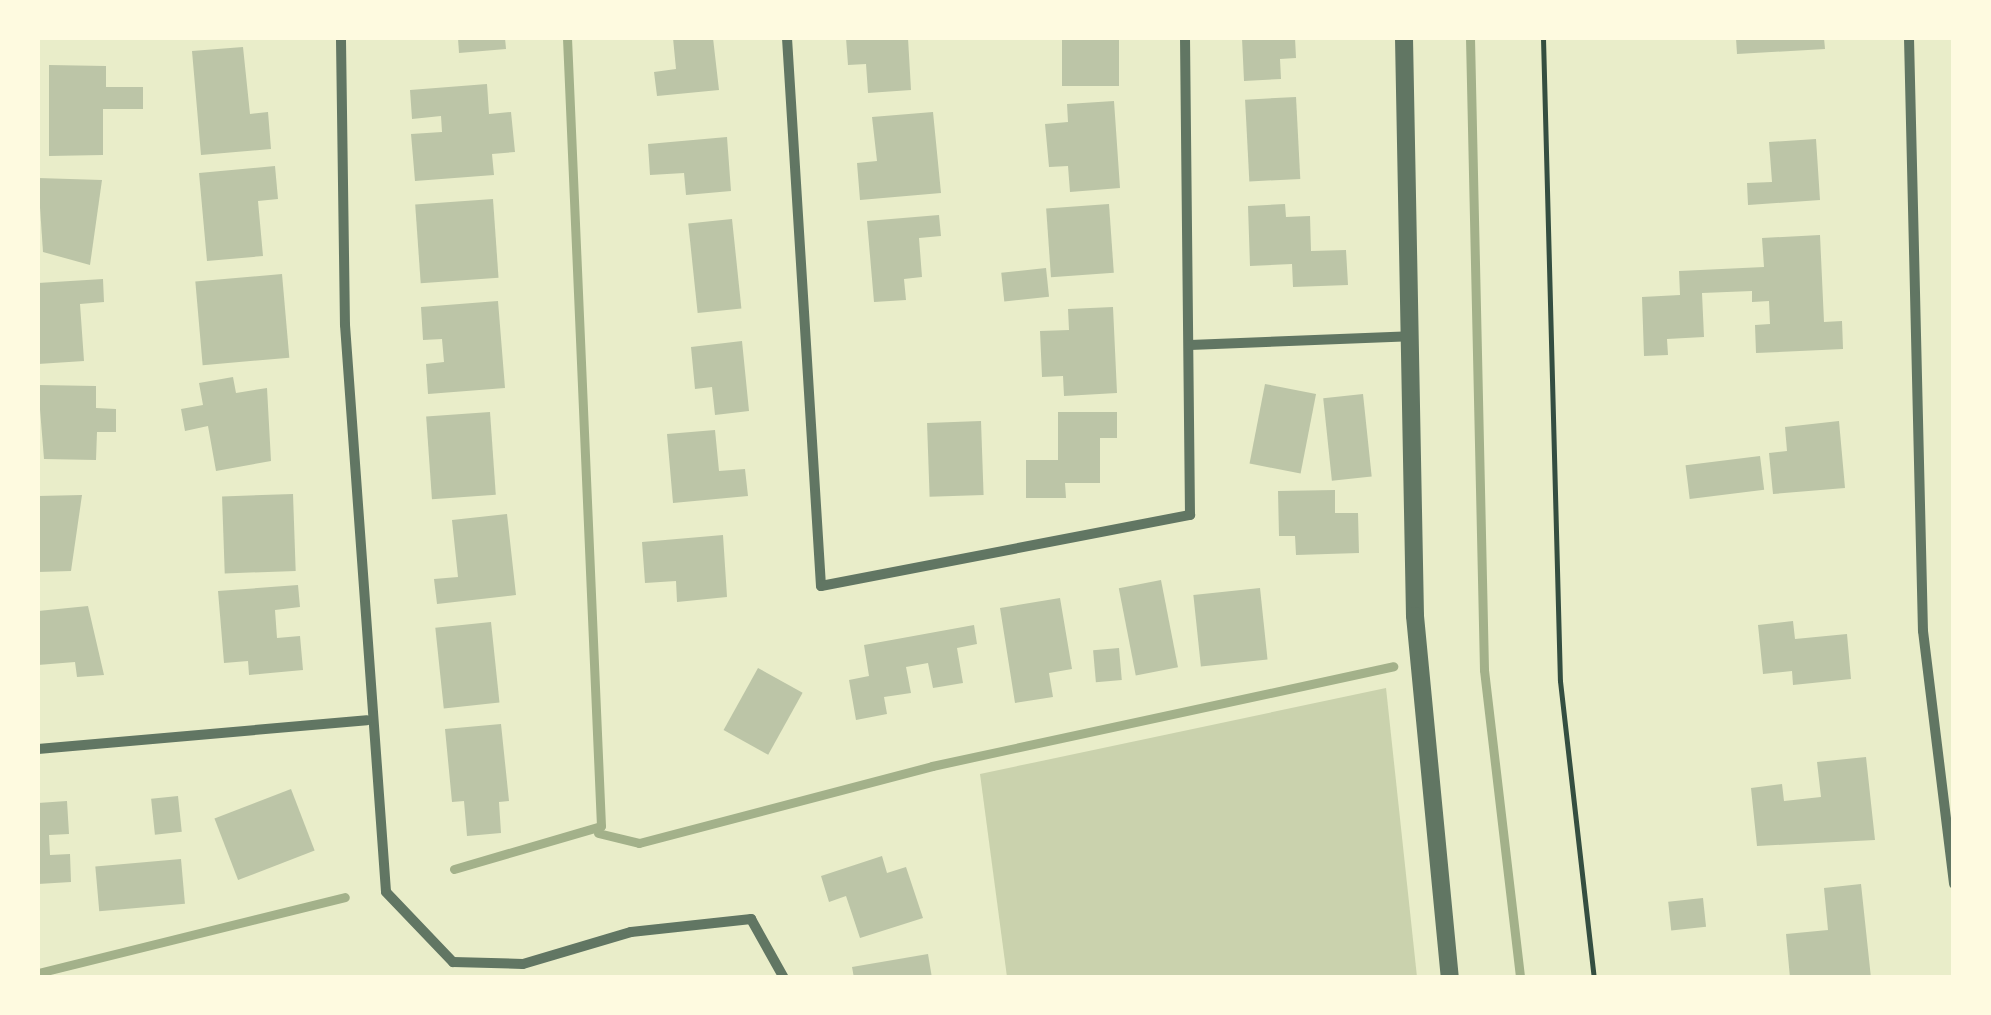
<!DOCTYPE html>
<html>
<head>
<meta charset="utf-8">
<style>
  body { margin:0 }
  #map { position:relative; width:1991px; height:1015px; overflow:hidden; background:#e9edc9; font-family:Cabin,sans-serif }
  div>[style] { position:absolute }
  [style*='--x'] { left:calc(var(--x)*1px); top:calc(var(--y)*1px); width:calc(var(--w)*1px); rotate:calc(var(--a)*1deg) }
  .green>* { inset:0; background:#cad2ad }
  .stream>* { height:9px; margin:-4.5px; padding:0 4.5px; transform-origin:4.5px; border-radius:4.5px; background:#a3b18a }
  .building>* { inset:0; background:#bcc5a7; transform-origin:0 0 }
  .path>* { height:5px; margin:-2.5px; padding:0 2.5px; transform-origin:2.5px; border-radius:2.5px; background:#344e41 }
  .minor>* { height:10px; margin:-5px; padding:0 5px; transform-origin:5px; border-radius:5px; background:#617663 }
  .tertiary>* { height:18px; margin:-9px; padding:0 9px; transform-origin:9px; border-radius:9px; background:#617663 }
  span { translate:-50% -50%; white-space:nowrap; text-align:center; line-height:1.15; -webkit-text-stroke:8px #fefae0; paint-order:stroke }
  .frame { position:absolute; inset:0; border:40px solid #fefae0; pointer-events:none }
</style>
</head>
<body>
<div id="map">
  <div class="green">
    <i style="clip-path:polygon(1386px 688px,1417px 977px,1007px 977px,980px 774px)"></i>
  </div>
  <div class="stream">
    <i style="--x:1470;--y:38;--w:632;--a:88.73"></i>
    <i style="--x:1484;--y:670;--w:310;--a:83.3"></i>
    <i style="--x:598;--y:833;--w:42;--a:13.7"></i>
    <i style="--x:639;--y:843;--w:303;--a:-14.7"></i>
    <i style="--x:932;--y:766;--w:472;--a:-12.2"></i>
    <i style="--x:454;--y:869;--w:153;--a:-16.3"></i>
    <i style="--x:601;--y:826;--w:789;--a:-92.47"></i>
    <i style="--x:38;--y:973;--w:316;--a:-13.9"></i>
  </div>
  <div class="building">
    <i style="clip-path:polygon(458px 38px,505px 38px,506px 49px,459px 53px)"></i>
    <i style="clip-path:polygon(673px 38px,713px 38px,719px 90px,657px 96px,654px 72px,676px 69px)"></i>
    <i style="clip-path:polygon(846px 38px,908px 38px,911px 90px,868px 93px,866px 64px,848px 65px)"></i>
    <i style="left:1062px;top:38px;width:57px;height:48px"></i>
    <i style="clip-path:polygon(1242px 38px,1295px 38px,1296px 58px,1280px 59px,1281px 79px,1244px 81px)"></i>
    <i style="clip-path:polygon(1736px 38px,1824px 38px,1825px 49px,1737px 54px)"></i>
    <i style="clip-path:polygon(243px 47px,250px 114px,268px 112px,271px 149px,201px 155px,192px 51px)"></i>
    <i style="clip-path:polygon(49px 65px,106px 66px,106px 87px,143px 87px,143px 109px,103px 109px,103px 155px,49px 156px)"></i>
    <i style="clip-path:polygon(487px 84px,489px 114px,511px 112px,515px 152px,492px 154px,494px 175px,415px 181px,411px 134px,442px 132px,441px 116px,412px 119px,410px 90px)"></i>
    <i style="left:1296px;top:97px;width:82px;height:51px;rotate:87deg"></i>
    <i style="clip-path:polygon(1114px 101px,1120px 188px,1070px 192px,1068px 166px,1049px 167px,1045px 124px,1068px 122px,1067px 104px)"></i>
    <i style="clip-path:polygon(933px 112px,941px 193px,860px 200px,857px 163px,877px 161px,872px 117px)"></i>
    <i style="clip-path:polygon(727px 137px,731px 191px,686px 195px,684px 173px,650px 175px,648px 144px)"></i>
    <i style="clip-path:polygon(1816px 139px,1820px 200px,1748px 205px,1747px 183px,1772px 182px,1769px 142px)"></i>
    <i style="clip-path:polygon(275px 166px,278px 199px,258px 201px,263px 256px,207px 261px,199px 173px)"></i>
    <i style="clip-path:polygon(38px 178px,102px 180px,90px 265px,43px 252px)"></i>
    <i style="left:493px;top:199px;width:79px;height:78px;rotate:86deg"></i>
    <i style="left:1109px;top:204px;width:69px;height:63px;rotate:86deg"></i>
    <i style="clip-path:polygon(1285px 204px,1286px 217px,1310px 216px,1311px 251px,1346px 250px,1348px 285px,1293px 287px,1292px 264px,1250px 266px,1248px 206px)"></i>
    <i style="clip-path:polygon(939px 215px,941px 236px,919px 238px,922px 277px,904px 279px,906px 300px,874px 302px,867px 221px)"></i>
    <i style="left:732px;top:219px;width:90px;height:44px;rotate:84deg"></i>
    <i style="clip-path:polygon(1820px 235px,1824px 322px,1842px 321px,1843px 349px,1756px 353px,1755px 325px,1770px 324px,1769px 301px,1752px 302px,1752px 291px,1702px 293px,1704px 337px,1667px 339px,1668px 355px,1644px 356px,1642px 297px,1680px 295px,1679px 271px,1764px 267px,1762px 238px)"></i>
    <i style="left:1046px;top:268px;width:29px;height:45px;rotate:84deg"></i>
    <i style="left:282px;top:274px;width:84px;height:87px;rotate:85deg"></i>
    <i style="clip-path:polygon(103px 279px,104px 302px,80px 304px,84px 361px,38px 364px,38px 283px)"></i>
    <i style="clip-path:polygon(498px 301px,505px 388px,428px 394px,426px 364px,444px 362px,442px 339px,423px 340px,421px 307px)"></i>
    <i style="clip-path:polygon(1113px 307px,1117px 393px,1064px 396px,1063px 376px,1042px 377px,1040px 331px,1069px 330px,1068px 309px)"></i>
    <i style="clip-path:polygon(742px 341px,749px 411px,715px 415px,712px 387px,695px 389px,691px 347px)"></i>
    <i style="clip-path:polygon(233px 377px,236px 393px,267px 388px,271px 461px,216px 471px,208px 426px,185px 431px,181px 409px,203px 405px,199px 383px)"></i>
    <i style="left:1265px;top:384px;width:52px;height:81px;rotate:11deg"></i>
    <i style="clip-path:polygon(38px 385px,96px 386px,96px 408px,116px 409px,116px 432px,97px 432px,96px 460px,44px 459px)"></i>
    <i style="left:1363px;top:394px;width:83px;height:40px;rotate:84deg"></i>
    <i style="left:490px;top:412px;width:83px;height:64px;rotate:86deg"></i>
    <i style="clip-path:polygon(1058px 412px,1117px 412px,1117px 438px,1100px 438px,1100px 483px,1065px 483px,1066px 498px,1026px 498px,1026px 460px,1058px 460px)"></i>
    <i style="left:981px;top:421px;width:74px;height:54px;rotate:88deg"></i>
    <i style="clip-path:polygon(1839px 421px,1845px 488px,1773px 494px,1769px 453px,1787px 451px,1785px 427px)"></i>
    <i style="clip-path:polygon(715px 430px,719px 471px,745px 469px,748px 496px,673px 503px,667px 434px)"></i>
    <i style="left:1760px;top:456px;width:34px;height:75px;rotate:83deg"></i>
    <i style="clip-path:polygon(1335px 490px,1335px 513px,1358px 513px,1359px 553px,1296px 555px,1295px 536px,1279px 536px,1278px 491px)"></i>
    <i style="left:293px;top:494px;width:77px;height:71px;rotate:88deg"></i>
    <i style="clip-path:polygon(82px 495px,71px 571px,38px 572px,38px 496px)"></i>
    <i style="clip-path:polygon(507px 514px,516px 595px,437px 604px,434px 579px,458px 577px,452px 520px)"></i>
    <i style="clip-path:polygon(723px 535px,727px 597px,677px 602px,676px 581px,645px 583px,642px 542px)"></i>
    <i style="left:1161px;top:580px;width:89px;height:43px;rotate:79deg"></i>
    <i style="clip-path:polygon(298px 585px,300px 607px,275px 610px,277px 638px,300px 636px,303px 670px,249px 675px,248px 661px,224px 663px,218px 591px)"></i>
    <i style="left:1260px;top:588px;width:72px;height:67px;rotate:84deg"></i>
    <i style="clip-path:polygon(1060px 598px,1072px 669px,1049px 673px,1053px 697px,1015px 703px,1000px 608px)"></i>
    <i style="clip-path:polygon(88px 606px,104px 675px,77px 677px,75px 662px,38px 665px,38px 611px)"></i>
    <i style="clip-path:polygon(1793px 621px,1795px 639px,1847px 634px,1851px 679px,1793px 685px,1792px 671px,1763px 674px,1758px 625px)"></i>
    <i style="left:491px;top:622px;width:81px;height:56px;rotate:84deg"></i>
    <i style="clip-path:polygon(974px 625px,977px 644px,957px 648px,963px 683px,933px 688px,928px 663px,906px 667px,911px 693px,884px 697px,887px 714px,856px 720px,849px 680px,869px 676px,864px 645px)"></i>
    <i style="left:1119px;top:648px;width:32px;height:26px;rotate:85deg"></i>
    <i style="left:758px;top:668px;width:51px;height:71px;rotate:29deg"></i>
    <i style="clip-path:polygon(501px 724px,509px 801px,499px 802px,501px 833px,467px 836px,464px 801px,452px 802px,445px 729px)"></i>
    <i style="clip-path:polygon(1866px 757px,1875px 840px,1757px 846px,1751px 788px,1782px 784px,1784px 801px,1821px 797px,1817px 762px)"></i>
    <i style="left:291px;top:789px;width:66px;height:82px;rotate:69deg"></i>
    <i style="left:178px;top:796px;width:36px;height:27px;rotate:84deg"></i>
    <i style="clip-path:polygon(67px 801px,69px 834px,49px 835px,50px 855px,70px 854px,71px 882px,38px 884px,38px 803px)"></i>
    <i style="clip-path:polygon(882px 856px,887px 873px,906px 867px,923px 918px,860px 938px,846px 896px,829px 902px,821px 876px)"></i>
    <i style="left:181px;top:859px;width:45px;height:86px;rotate:85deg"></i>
    <i style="clip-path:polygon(1861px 884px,1871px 978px,1790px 978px,1786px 934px,1828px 930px,1824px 888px)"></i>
    <i style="left:1703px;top:898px;width:29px;height:35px;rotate:84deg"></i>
    <i style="clip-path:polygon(928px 954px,932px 978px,854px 978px,852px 967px)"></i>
  </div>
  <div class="path">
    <i style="--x:1543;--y:38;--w:643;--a:88.49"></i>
    <i style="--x:1560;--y:681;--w:299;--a:83.5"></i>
  </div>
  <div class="minor">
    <i style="--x:787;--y:38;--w:549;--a:86.45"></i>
    <i style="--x:821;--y:586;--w:376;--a:-10.9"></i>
    <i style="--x:1190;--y:515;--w:477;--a:-90.6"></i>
    <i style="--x:1909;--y:38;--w:593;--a:88.65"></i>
    <i style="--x:1923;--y:631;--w:255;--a:83"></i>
    <i style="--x:341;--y:40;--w:285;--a:89.2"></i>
    <i style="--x:345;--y:325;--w:568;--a:85.86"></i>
    <i style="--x:386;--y:892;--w:97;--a:46.3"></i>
    <i style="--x:453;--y:962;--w:70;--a:1.6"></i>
    <i style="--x:523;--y:964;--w:113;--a:-16.5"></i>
    <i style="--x:631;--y:932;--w:121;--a:-6.2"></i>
    <i style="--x:751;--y:919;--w:68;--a:60.8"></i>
    <i style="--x:1190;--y:345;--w:220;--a:-2.3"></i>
    <i style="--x:38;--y:749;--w:330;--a:-5"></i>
  </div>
  <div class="tertiary">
    <i style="--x:1404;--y:38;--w:578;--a:88.91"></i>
    <i style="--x:1415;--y:616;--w:364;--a:84.5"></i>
  </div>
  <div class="frame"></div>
</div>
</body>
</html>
